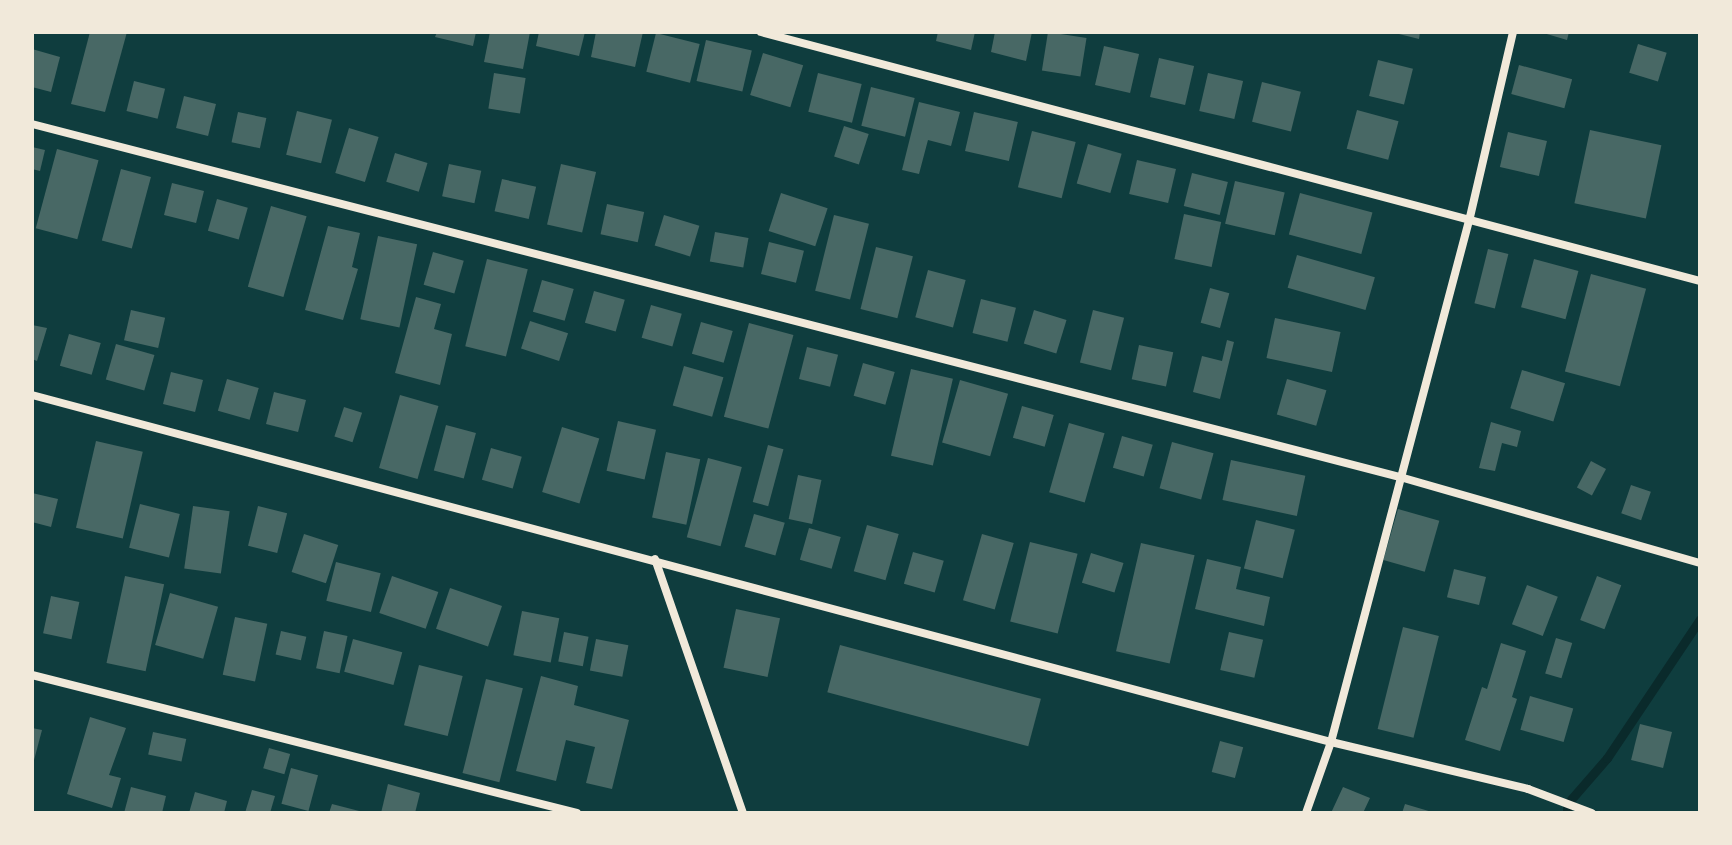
<!DOCTYPE html>
<html>
<head>
<meta charset="utf-8">
<style>
  body { margin:0 }
  #map { position:relative; width:1732px; height:845px; overflow:hidden; background:#0f3d3e; font-family:Montserrat,sans-serif }
  div>[style] { position:absolute }
  [style*='--x'] { left:calc(var(--x)*1px); top:calc(var(--y)*1px); width:calc(var(--w)*1px); rotate:calc(var(--a)*1deg) }
  .stream>* { height:9px; margin:-4.5px; padding:0 4.5px; transform-origin:4.5px; border-radius:4.5px; background:#0a2a2b }
  .building>* { inset:0; background:#486865; transform-origin:0 0 }
  .minor>* { height:8px; margin:-4px; padding:0 4px; transform-origin:4px; border-radius:4px; background:#f1e9da }
  span { translate:-50% -50%; white-space:nowrap; text-align:center; line-height:1.15; -webkit-text-stroke:6px #f1e9da; paint-order:stroke }
  .frame { position:absolute; inset:0; border:34px solid #f1e9da; pointer-events:none }
</style>
</head>
<body>
<div id="map">
  <div class="stream">
    <i style="--x:1567;--y:813;--w:9;--a:-90"></i>
    <i style="--x:1567;--y:804;--w:61;--a:-49"></i>
    <i style="--x:1607;--y:758;--w:167;--a:-56.2"></i>
  </div>
  <div class="building">
    <i style="clip-path:polygon(90px 32px,127px 32px,105px 112px,71px 104px)"></i>
    <i style="clip-path:polygon(437px 32px,476px 32px,473px 46px,435px 37px)"></i>
    <i style="clip-path:polygon(490px 32px,530px 32px,523px 69px,484px 62px)"></i>
    <i style="clip-path:polygon(539px 32px,585px 32px,579px 56px,536px 46px)"></i>
    <i style="clip-path:polygon(596px 32px,643px 32px,635px 67px,591px 57px)"></i>
    <i style="clip-path:polygon(938px 32px,975px 32px,971px 50px,936px 41px)"></i>
    <i style="clip-path:polygon(995px 32px,1032px 32px,1026px 61px,991px 52px)"></i>
    <i style="left:1048px;top:32px;width:39px;height:39px;rotate:9deg"></i>
    <i style="clip-path:polygon(1391px 32px,1420px 32px,1419px 39px)"></i>
    <i style="clip-path:polygon(1540px 32px,1569px 32px,1567px 40px)"></i>
    <i style="left:656px;top:33px;width:45px;height:40px;rotate:14deg"></i>
    <i style="left:706px;top:40px;width:47px;height:42px;rotate:13deg"></i>
    <i style="left:1638px;top:44px;width:30px;height:30px;rotate:17deg"></i>
    <i style="left:1104px;top:46px;width:36px;height:40px;rotate:13deg"></i>
    <i style="clip-path:polygon(32px 49px,60px 57px,51px 92px,32px 87px)"></i>
    <i style="left:763px;top:53px;width:42px;height:44px;rotate:17deg"></i>
    <i style="left:1159px;top:58px;width:36px;height:40px;rotate:13deg"></i>
    <i style="left:1378px;top:60px;width:36px;height:37px;rotate:14deg"></i>
    <i style="left:1519px;top:65px;width:55px;height:30px;rotate:15deg"></i>
    <i style="left:494px;top:73px;width:32px;height:36px;rotate:9deg"></i>
    <i style="left:818px;top:73px;width:45px;height:40px;rotate:14deg"></i>
    <i style="left:1208px;top:73px;width:36px;height:39px;rotate:13deg"></i>
    <i style="left:134px;top:81px;width:32px;height:31px;rotate:14deg"></i>
    <i style="left:1262px;top:82px;width:40px;height:41px;rotate:14deg"></i>
    <i style="left:871px;top:87px;width:45px;height:40px;rotate:14deg"></i>
    <i style="left:184px;top:96px;width:33px;height:33px;rotate:14deg"></i>
    <i style="clip-path:polygon(919px 102px,960px 112px,951px 146px,928px 140px,919px 174px,902px 170px)"></i>
    <i style="left:1357px;top:110px;width:43px;height:40px;rotate:15deg"></i>
    <i style="left:297px;top:111px;width:36px;height:45px;rotate:14deg"></i>
    <i style="left:238px;top:112px;width:29px;height:31px;rotate:12deg"></i>
    <i style="left:974px;top:112px;width:45px;height:40px;rotate:13deg"></i>
    <i style="left:844px;top:126px;width:26px;height:32px;rotate:18deg"></i>
    <i style="left:349px;top:128px;width:31px;height:47px;rotate:17deg"></i>
    <i style="left:1590px;top:130px;width:73px;height:75px;rotate:12deg"></i>
    <i style="left:1032px;top:131px;width:45px;height:58px;rotate:14deg"></i>
    <i style="left:1508px;top:132px;width:40px;height:36px;rotate:13deg"></i>
    <i style="left:1088px;top:144px;width:35px;height:41px;rotate:16deg"></i>
    <i style="clip-path:polygon(32px 147px,45px 150px,40px 171px,32px 169px)"></i>
    <i style="left:57px;top:149px;width:43px;height:82px;rotate:15deg"></i>
    <i style="left:395px;top:153px;width:34px;height:30px;rotate:17deg"></i>
    <i style="left:1137px;top:160px;width:40px;height:35px;rotate:13deg"></i>
    <i style="left:449px;top:164px;width:33px;height:33px;rotate:12deg"></i>
    <i style="left:561px;top:164px;width:36px;height:62px;rotate:13deg"></i>
    <i style="left:121px;top:169px;width:31px;height:74px;rotate:15deg"></i>
    <i style="left:1192px;top:173px;width:37px;height:34px;rotate:14deg"></i>
    <i style="left:502px;top:179px;width:35px;height:33px;rotate:13deg"></i>
    <i style="left:1235px;top:181px;width:51px;height:44px;rotate:13deg"></i>
    <i style="left:172px;top:183px;width:33px;height:33px;rotate:14deg"></i>
    <i style="left:781px;top:193px;width:49px;height:40px;rotate:18deg"></i>
    <i style="left:1300px;top:193px;width:75px;height:43px;rotate:15deg"></i>
    <i style="left:217px;top:199px;width:32px;height:33px;rotate:16deg"></i>
    <i style="left:607px;top:204px;width:38px;height:31px;rotate:12deg"></i>
    <i style="left:271px;top:206px;width:37px;height:84px;rotate:16deg"></i>
    <i style="left:1184px;top:214px;width:38px;height:46px;rotate:12deg"></i>
    <i style="left:664px;top:215px;width:37px;height:32px;rotate:17deg"></i>
    <i style="left:834px;top:215px;width:36px;height:78px;rotate:14deg"></i>
    <i style="clip-path:polygon(328px 226px,360px 233px,352px 267px,358px 269px,343px 320px,305px 310px)"></i>
    <i style="left:715px;top:232px;width:34px;height:30px;rotate:10deg"></i>
    <i style="left:378px;top:236px;width:40px;height:85px;rotate:12deg"></i>
    <i style="left:769px;top:242px;width:36px;height:33px;rotate:14deg"></i>
    <i style="left:876px;top:247px;width:38px;height:64px;rotate:14deg"></i>
    <i style="left:1488px;top:249px;width:21px;height:56px;rotate:14deg"></i>
    <i style="left:433px;top:252px;width:32px;height:34px;rotate:16deg"></i>
    <i style="left:1297px;top:255px;width:81px;height:34px;rotate:16deg"></i>
    <i style="left:487px;top:259px;width:42px;height:90px;rotate:14deg"></i>
    <i style="left:1534px;top:259px;width:46px;height:50px;rotate:15deg"></i>
    <i style="left:928px;top:270px;width:39px;height:49px;rotate:15deg"></i>
    <i style="left:1591px;top:274px;width:57px;height:101px;rotate:15deg"></i>
    <i style="left:542px;top:280px;width:33px;height:33px;rotate:16deg"></i>
    <i style="left:1210px;top:288px;width:20px;height:36px;rotate:15deg"></i>
    <i style="left:594px;top:291px;width:32px;height:33px;rotate:16deg"></i>
    <i style="clip-path:polygon(416px 297px,441px 304px,434px 329px,452px 334px,440px 385px,395px 373px)"></i>
    <i style="left:981px;top:299px;width:36px;height:35px;rotate:14deg"></i>
    <i style="left:651px;top:305px;width:32px;height:34px;rotate:16deg"></i>
    <i style="left:131px;top:310px;width:35px;height:31px;rotate:13deg"></i>
    <i style="left:1034px;top:310px;width:34px;height:35px;rotate:17deg"></i>
    <i style="left:1093px;top:310px;width:32px;height:54px;rotate:14deg"></i>
    <i style="left:1275px;top:318px;width:67px;height:41px;rotate:12deg"></i>
    <i style="left:530px;top:321px;width:40px;height:29px;rotate:18deg"></i>
    <i style="left:701px;top:322px;width:33px;height:33px;rotate:16deg"></i>
    <i style="left:749px;top:323px;width:46px;height:97px;rotate:15deg"></i>
    <i style="clip-path:polygon(32px 325px,47px 328px,37px 361px,32px 359px)"></i>
    <i style="left:69px;top:334px;width:33px;height:33px;rotate:16deg"></i>
    <i style="clip-path:polygon(1227px 340px,1234px 342px,1220px 399px,1193px 392px,1202px 356px,1222px 361px)"></i>
    <i style="left:116px;top:344px;width:40px;height:37px;rotate:16deg"></i>
    <i style="left:1139px;top:345px;width:35px;height:35px;rotate:12deg"></i>
    <i style="left:807px;top:347px;width:32px;height:33px;rotate:14deg"></i>
    <i style="left:863px;top:363px;width:33px;height:34px;rotate:16deg"></i>
    <i style="left:684px;top:366px;width:41px;height:41px;rotate:16deg"></i>
    <i style="left:911px;top:369px;width:43px;height:89px;rotate:13deg"></i>
    <i style="left:1522px;top:370px;width:45px;height:40px;rotate:17deg"></i>
    <i style="left:171px;top:372px;width:33px;height:33px;rotate:14deg"></i>
    <i style="left:227px;top:379px;width:33px;height:33px;rotate:16deg"></i>
    <i style="left:1287px;top:379px;width:41px;height:37px;rotate:16deg"></i>
    <i style="left:960px;top:380px;width:50px;height:65px;rotate:16deg"></i>
    <i style="left:274px;top:392px;width:33px;height:33px;rotate:14deg"></i>
    <i style="left:400px;top:395px;width:40px;height:76px;rotate:16deg"></i>
    <i style="left:1022px;top:406px;width:33px;height:33px;rotate:16deg"></i>
    <i style="left:344px;top:407px;width:19px;height:31px;rotate:18deg"></i>
    <i style="left:618px;top:421px;width:39px;height:51px;rotate:13deg"></i>
    <i style="clip-path:polygon(1491px 422px,1521px 431px,1517px 447px,1502px 443px,1495px 471px,1479px 468px)"></i>
    <i style="left:1069px;top:423px;width:37px;height:72px;rotate:16deg"></i>
    <i style="left:446px;top:425px;width:31px;height:47px;rotate:15deg"></i>
    <i style="left:562px;top:427px;width:39px;height:68px;rotate:17deg"></i>
    <i style="left:1122px;top:436px;width:32px;height:33px;rotate:16deg"></i>
    <i style="left:96px;top:441px;width:48px;height:89px;rotate:13deg"></i>
    <i style="left:1172px;top:442px;width:43px;height:48px;rotate:15deg"></i>
    <i style="left:768px;top:445px;width:16px;height:59px;rotate:15deg"></i>
    <i style="left:491px;top:448px;width:32px;height:33px;rotate:16deg"></i>
    <i style="left:666px;top:452px;width:35px;height:67px;rotate:12deg"></i>
    <i style="left:708px;top:458px;width:35px;height:82px;rotate:15deg"></i>
    <i style="left:1231px;top:460px;width:76px;height:41px;rotate:12deg"></i>
    <i style="left:1591px;top:461px;width:17px;height:30px;rotate:28deg"></i>
    <i style="left:798px;top:475px;width:24px;height:45px;rotate:12deg"></i>
    <i style="left:1631px;top:485px;width:21px;height:30px;rotate:19deg"></i>
    <i style="clip-path:polygon(32px 493px,58px 499px,51px 527px,32px 522px)"></i>
    <i style="left:140px;top:504px;width:41px;height:45px;rotate:14deg"></i>
    <i style="left:193px;top:506px;width:37px;height:63px;rotate:8deg"></i>
    <i style="left:258px;top:506px;width:30px;height:41px;rotate:14deg"></i>
    <i style="left:1398px;top:509px;width:43px;height:53px;rotate:16deg"></i>
    <i style="left:754px;top:514px;width:32px;height:34px;rotate:16deg"></i>
    <i style="left:1256px;top:520px;width:40px;height:50px;rotate:14deg"></i>
    <i style="left:867px;top:525px;width:33px;height:48px;rotate:16deg"></i>
    <i style="left:809px;top:528px;width:33px;height:33px;rotate:16deg"></i>
    <i style="left:304px;top:534px;width:36px;height:40px;rotate:18deg"></i>
    <i style="left:982px;top:534px;width:33px;height:69px;rotate:16deg"></i>
    <i style="left:1030px;top:542px;width:49px;height:82px;rotate:14deg"></i>
    <i style="left:1141px;top:543px;width:55px;height:111px;rotate:13deg"></i>
    <i style="left:913px;top:552px;width:32px;height:33px;rotate:16deg"></i>
    <i style="left:1091px;top:553px;width:34px;height:31px;rotate:17deg"></i>
    <i style="clip-path:polygon(1207px 559px,1241px 567px,1236px 589px,1270px 597px,1264px 626px,1195px 609px)"></i>
    <i style="left:336px;top:562px;width:46px;height:40px;rotate:14deg"></i>
    <i style="left:1454px;top:569px;width:33px;height:29px;rotate:14deg"></i>
    <i style="left:125px;top:576px;width:40px;height:89px;rotate:12deg"></i>
    <i style="left:392px;top:576px;width:49px;height:39px;rotate:19deg"></i>
    <i style="left:1597px;top:576px;width:26px;height:47px;rotate:21deg"></i>
    <i style="left:1527px;top:585px;width:33px;height:42px;rotate:21deg"></i>
    <i style="left:450px;top:588px;width:55px;height:43px;rotate:19deg"></i>
    <i style="left:170px;top:593px;width:50px;height:54px;rotate:16deg"></i>
    <i style="left:51px;top:596px;width:29px;height:38px;rotate:12deg"></i>
    <i style="left:736px;top:609px;width:45px;height:60px;rotate:12deg"></i>
    <i style="left:522px;top:611px;width:38px;height:45px;rotate:11deg"></i>
    <i style="left:235px;top:617px;width:33px;height:59px;rotate:12deg"></i>
    <i style="left:1403px;top:627px;width:37px;height:105px;rotate:14deg"></i>
    <i style="left:281px;top:631px;width:26px;height:24px;rotate:13deg"></i>
    <i style="left:324px;top:631px;width:24px;height:38px;rotate:12deg"></i>
    <i style="left:564px;top:632px;width:25px;height:30px;rotate:11deg"></i>
    <i style="left:1229px;top:632px;width:35px;height:39px;rotate:13deg"></i>
    <i style="left:1556px;top:638px;width:17px;height:37px;rotate:17deg"></i>
    <i style="left:353px;top:639px;width:51px;height:34px;rotate:15deg"></i>
    <i style="left:596px;top:639px;width:33px;height:32px;rotate:11deg"></i>
    <i style="clip-path:polygon(1501px 643px,1526px 651px,1512px 697px,1517px 699px,1500px 751px,1465px 740px,1482px 687px,1487px 689px)"></i>
    <i style="left:840px;top:645px;width:208px;height:49px;rotate:15deg"></i>
    <i style="left:419px;top:665px;width:45px;height:62px;rotate:14deg"></i>
    <i style="clip-path:polygon(541px 676px,578px 686px,574px 705px,629px 720px,612px 789px,586px 783px,595px 747px,566px 740px,556px 781px,516px 771px)"></i>
    <i style="left:486px;top:679px;width:38px;height:97px;rotate:14deg"></i>
    <i style="left:1530px;top:696px;width:45px;height:35px;rotate:16deg"></i>
    <i style="clip-path:polygon(90px 717px,126px 728px,109px 775px,121px 778px,112px 808px,67px 794px)"></i>
    <i style="left:1640px;top:724px;width:33px;height:37px;rotate:14deg"></i>
    <i style="clip-path:polygon(32px 728px,42px 730px,33px 764px,32px 764px)"></i>
    <i style="left:153px;top:732px;width:34px;height:23px;rotate:12deg"></i>
    <i style="left:1220px;top:741px;width:24px;height:32px;rotate:15deg"></i>
    <i style="left:269px;top:748px;width:22px;height:21px;rotate:16deg"></i>
    <i style="left:291px;top:768px;width:28px;height:37px;rotate:15deg"></i>
    <i style="clip-path:polygon(388px 784px,420px 793px,415px 813px,381px 813px)"></i>
    <i style="clip-path:polygon(131px 787px,166px 796px,162px 813px,124px 813px)"></i>
    <i style="clip-path:polygon(1343px 787px,1370px 798px,1363px 813px,1331px 813px)"></i>
    <i style="clip-path:polygon(252px 790px,275px 796px,270px 813px,245px 813px)"></i>
    <i style="clip-path:polygon(195px 792px,227px 801px,224px 813px,189px 813px)"></i>
    <i style="clip-path:polygon(332px 804px,363px 812px,363px 813px,329px 813px)"></i>
    <i style="clip-path:polygon(1405px 804px,1432px 812px,1432px 813px,1402px 813px)"></i>
  </div>
  <div class="minor">
    <i style="--x:761;--y:32;--w:971;--a:14.85"></i>
    <i style="--x:32;--y:124;--w:1413;--a:14.47"></i>
    <i style="--x:1400;--y:477;--w:312;--a:16"></i>
    <i style="--x:32;--y:395;--w:1345;--a:14.96"></i>
    <i style="--x:1331;--y:742;--w:203;--a:13.4"></i>
    <i style="--x:1528;--y:789;--w:68;--a:20.6"></i>
    <i style="--x:655;--y:559;--w:269;--a:70.9"></i>
    <i style="--x:32;--y:675;--w:562;--a:14.21"></i>
    <i style="--x:1306;--y:813;--w:75;--a:-70.6"></i>
    <i style="--x:1331;--y:742;--w:543;--a:-75.17"></i>
    <i style="--x:1470;--y:217;--w:190;--a:-76.9"></i>
  </div>
  <div class="frame"></div>
</div>
</body>
</html>
